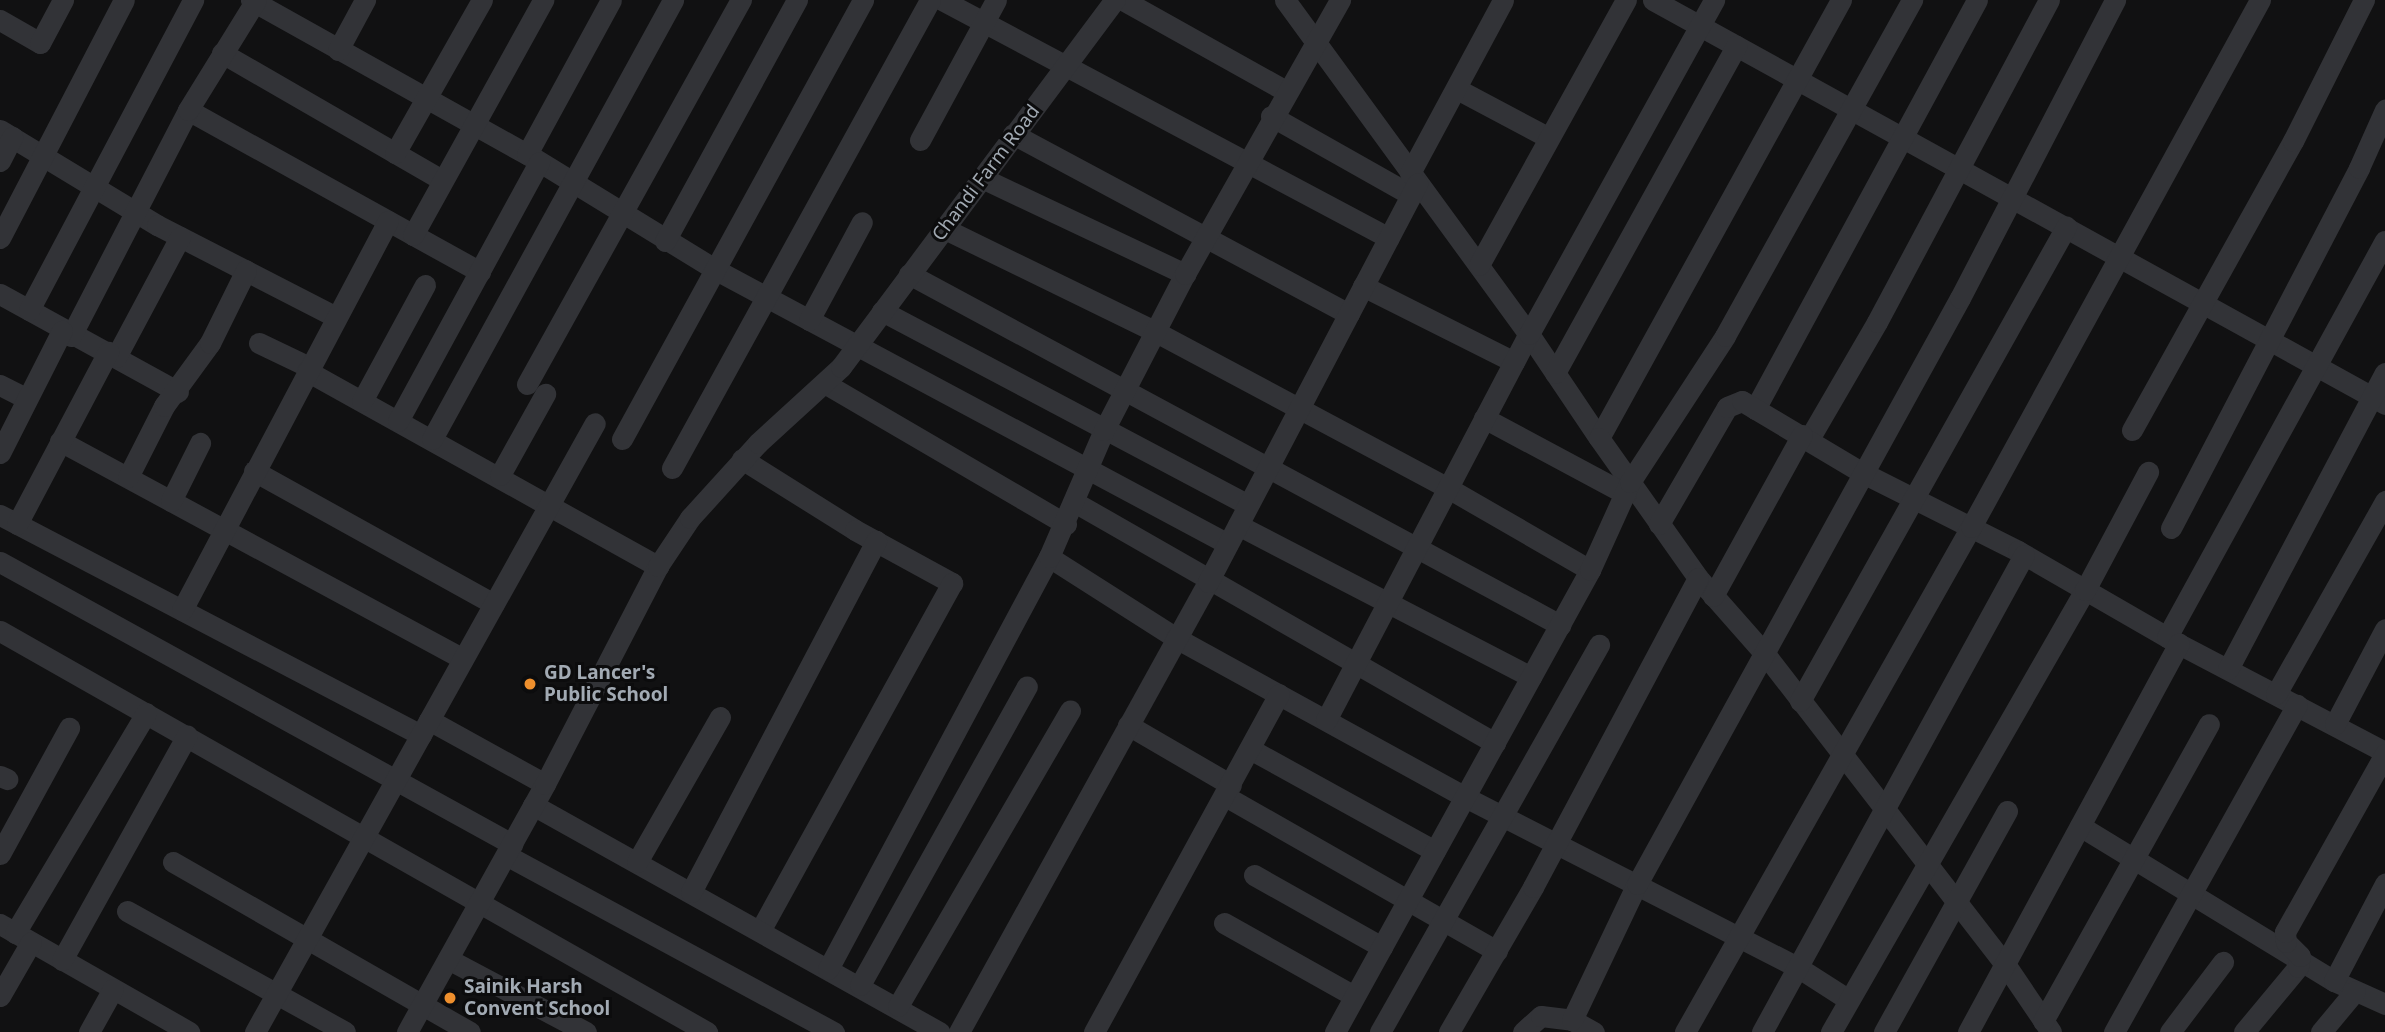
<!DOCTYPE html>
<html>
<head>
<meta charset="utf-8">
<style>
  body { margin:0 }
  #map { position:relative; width:2385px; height:1032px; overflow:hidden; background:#111112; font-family:"Noto Sans",sans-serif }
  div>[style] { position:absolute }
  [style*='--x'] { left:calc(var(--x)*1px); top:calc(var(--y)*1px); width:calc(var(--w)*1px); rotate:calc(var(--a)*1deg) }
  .street>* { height:21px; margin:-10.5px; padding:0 10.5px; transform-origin:10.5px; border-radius:10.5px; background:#323337 }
  .dots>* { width:19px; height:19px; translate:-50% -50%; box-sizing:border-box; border:4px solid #0c0c0d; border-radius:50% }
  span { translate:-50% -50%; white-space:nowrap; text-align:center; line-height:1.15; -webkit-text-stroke:6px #0c0c0d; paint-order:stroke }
  .street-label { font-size:19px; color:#a2aab3 }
  .poi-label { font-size:19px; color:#a2aab3; font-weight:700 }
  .left { translate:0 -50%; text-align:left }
</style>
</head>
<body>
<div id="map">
  <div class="street">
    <i style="--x:251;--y:0;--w:316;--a:29.2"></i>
    <i style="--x:527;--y:154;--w:224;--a:31.5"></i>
    <i style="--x:718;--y:271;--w:578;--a:28.16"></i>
    <i style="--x:942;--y:0;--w:506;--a:28.03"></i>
    <i style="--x:1123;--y:0;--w:187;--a:29.2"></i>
    <i style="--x:1285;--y:0;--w:414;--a:53.9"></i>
    <i style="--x:1529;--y:334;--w:125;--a:56.1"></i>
    <i style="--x:1653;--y:0;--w:836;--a:28.89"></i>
    <i style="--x:1841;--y:0;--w:500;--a:118.92"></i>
    <i style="--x:1599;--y:438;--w:171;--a:54.7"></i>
    <i style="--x:1698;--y:578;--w:101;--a:48.6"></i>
    <i style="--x:1765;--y:654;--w:392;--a:52.3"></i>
    <i style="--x:2005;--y:964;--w:82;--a:55.9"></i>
    <i style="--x:0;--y:20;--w:46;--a:29.9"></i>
    <i style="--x:40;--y:43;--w:49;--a:-61.9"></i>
    <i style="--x:338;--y:50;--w:57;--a:-61.6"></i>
    <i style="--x:222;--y:53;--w:254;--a:30"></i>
    <i style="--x:1457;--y:89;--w:104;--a:28"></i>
    <i style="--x:188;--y:110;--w:334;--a:29"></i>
    <i style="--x:1271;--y:116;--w:161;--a:29.4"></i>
    <i style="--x:0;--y:130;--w:184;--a:31.2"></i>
    <i style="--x:157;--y:225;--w:201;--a:27.2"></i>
    <i style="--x:1013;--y:134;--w:381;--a:28.2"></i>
    <i style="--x:920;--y:140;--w:159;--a:-61.5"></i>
    <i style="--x:395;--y:153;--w:176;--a:-60.4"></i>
    <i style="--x:527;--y:154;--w:175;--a:-61.4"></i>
    <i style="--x:0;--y:161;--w:27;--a:-63"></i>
    <i style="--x:1410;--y:173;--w:196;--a:-61.7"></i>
    <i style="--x:982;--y:178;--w:225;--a:25.3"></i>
    <i style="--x:945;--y:229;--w:235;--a:26"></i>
    <i style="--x:1156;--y:332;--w:331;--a:28.1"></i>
    <i style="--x:1448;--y:488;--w:164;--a:30"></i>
    <i style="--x:413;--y:235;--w:269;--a:-61"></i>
    <i style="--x:0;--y:238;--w:268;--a:-62.5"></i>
    <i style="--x:665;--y:241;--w:275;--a:-61.3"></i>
    <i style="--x:1479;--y:265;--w:303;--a:-61"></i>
    <i style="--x:909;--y:274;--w:740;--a:28.33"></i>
    <i style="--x:1363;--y:286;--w:169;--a:26.7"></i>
    <i style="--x:0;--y:294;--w:203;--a:28.8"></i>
    <i style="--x:29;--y:310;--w:351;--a:-62.1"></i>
    <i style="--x:882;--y:311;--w:414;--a:27.9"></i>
    <i style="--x:809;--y:320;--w:111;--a:-61.6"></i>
    <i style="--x:71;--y:336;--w:254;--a:-62.6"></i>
    <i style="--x:188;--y:110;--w:129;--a:-58.3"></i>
    <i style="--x:259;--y:343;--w:55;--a:25.6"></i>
    <i style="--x:116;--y:357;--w:136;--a:-61.9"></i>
    <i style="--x:307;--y:371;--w:402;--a:29.1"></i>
    <i style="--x:1555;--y:373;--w:374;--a:-61"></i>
    <i style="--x:527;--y:384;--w:440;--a:-60.9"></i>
    <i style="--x:826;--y:384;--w:278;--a:30.3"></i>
    <i style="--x:0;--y:385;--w:29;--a:27"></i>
    <i style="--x:362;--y:401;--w:132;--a:-61.5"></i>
    <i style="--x:1755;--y:409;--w:465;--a:-61.5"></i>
    <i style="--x:1484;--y:418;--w:161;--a:28.2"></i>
    <i style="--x:398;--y:421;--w:295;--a:-61.4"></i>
    <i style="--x:2132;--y:430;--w:331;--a:-60.9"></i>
    <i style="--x:2293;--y:141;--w:158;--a:-63.3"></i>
    <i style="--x:432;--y:439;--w:501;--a:-61.23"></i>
    <i style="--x:622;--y:439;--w:501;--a:-61.23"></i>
    <i style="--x:1809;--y:439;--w:135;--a:-59.8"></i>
    <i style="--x:1877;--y:322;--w:365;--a:-61.9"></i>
    <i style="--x:60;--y:441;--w:458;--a:28.4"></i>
    <i style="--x:0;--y:453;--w:137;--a:-63.1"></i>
    <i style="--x:742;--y:459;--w:133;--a:32.1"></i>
    <i style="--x:855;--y:530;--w:111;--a:28.7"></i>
    <i style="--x:952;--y:583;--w:397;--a:118.9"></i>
    <i style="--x:672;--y:468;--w:534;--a:-61.13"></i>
    <i style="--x:254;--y:471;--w:274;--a:29"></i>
    <i style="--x:500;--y:475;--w:93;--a:-60.9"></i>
    <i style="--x:128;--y:477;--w:80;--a:-63.1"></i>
    <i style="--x:164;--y:406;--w:78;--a:-53.9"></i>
    <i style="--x:210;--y:343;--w:81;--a:-63.7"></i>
    <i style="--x:171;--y:501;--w:65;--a:-63.4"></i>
    <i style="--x:1076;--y:503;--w:483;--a:29.8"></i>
    <i style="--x:0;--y:515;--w:475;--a:27.6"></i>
    <i style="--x:17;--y:524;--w:195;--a:-62.1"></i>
    <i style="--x:1659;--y:524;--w:135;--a:-59.8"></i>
    <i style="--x:1727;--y:407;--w:16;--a:-22"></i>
    <i style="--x:1742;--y:401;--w:141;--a:30.8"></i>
    <i style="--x:1863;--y:473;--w:174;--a:26.7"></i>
    <i style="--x:2018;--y:551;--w:186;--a:30"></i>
    <i style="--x:2179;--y:644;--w:233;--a:27.7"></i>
    <i style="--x:1238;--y:525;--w:330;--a:27.4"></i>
    <i style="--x:2171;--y:528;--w:406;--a:-62.4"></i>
    <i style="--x:2359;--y:168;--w:64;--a:-65.9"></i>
    <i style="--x:1049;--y:557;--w:151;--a:32.5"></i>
    <i style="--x:1176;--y:638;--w:330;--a:28.8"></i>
    <i style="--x:1465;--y:797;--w:375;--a:27.1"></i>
    <i style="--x:1799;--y:968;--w:59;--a:32.6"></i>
    <i style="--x:0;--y:562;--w:585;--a:28.85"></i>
    <i style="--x:1713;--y:596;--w:184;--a:-61.1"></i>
    <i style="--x:182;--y:610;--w:440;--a:-62.1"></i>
    <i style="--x:0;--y:631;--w:813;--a:29.56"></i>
    <i style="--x:2167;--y:637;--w:452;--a:-61.2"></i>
    <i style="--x:2228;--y:669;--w:335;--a:-62.1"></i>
    <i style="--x:2276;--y:694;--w:222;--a:-60.5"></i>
    <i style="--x:1800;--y:701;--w:544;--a:-60.7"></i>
    <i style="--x:429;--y:720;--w:132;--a:28.9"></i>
    <i style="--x:1326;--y:720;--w:436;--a:-62.3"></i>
    <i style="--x:1529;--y:334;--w:382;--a:-61"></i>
    <i style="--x:2335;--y:724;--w:107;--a:-62.2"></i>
    <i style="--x:1128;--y:725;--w:119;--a:30.2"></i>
    <i style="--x:1250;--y:749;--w:211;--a:28.9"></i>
    <i style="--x:0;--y:776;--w:8;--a:23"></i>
    <i style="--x:1225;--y:796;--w:313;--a:29.7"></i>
    <i style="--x:533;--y:805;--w:466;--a:29.2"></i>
    <i style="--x:2080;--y:826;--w:298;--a:31.4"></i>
    <i style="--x:2334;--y:981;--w:56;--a:24.3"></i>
    <i style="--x:0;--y:854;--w:144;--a:-61.3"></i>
    <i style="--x:506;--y:855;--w:373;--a:28.4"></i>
    <i style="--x:173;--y:862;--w:342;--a:29.8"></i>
    <i style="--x:637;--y:862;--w:167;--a:-60.2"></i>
    <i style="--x:1254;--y:875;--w:147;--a:29.4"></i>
    <i style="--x:691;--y:892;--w:397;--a:-62.2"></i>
    <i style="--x:127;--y:911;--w:249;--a:29"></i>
    <i style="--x:1224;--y:923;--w:149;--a:29.3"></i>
    <i style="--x:0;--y:924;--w:218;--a:29.7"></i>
    <i style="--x:15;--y:933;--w:256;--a:-59.2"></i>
    <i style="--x:448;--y:959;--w:156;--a:27.9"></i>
    <i style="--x:62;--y:960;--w:257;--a:-60.9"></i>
    <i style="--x:828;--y:969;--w:468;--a:-61.8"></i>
    <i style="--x:1049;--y:557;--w:138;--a:-66.6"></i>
    <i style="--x:1104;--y:430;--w:176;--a:-62.6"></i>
    <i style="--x:1185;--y:274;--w:315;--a:-60.5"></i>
    <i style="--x:2334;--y:981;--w:110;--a:-62.3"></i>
    <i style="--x:860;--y:985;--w:342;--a:-60.8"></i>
    <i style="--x:0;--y:996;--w:62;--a:-60.1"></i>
    <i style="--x:898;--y:1006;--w:342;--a:-59.8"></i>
    <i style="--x:1572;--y:1020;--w:25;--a:29"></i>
    <i style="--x:2043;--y:1021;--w:340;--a:-60.8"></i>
    <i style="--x:89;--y:1032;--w:49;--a:-60.8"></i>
    <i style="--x:255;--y:1032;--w:697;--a:-60.83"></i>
    <i style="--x:407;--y:1032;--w:284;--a:-60.9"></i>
    <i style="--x:545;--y:784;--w:246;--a:-62.6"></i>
    <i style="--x:658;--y:566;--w:58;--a:-56.3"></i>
    <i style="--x:690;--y:518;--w:101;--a:-47.8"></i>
    <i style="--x:758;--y:443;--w:113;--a:-42.5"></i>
    <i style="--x:841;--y:367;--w:458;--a:-53.3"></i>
    <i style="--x:959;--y:1032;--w:514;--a:-61.04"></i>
    <i style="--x:1208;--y:582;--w:450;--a:-62.3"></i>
    <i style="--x:1094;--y:1032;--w:385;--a:-61.3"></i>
    <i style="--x:1335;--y:1032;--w:528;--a:-61.1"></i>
    <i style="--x:1590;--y:570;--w:97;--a:-65.6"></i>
    <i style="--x:1630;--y:482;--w:174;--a:-56.9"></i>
    <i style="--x:1725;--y:336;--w:385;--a:-60.9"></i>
    <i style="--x:1380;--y:1032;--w:445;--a:-60.5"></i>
    <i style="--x:1449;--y:1032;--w:168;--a:-59.9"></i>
    <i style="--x:1533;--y:887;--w:350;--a:-61.9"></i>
    <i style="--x:1523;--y:1032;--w:24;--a:-42"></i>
    <i style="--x:1541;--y:1016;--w:31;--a:7"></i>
    <i style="--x:1572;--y:1020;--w:151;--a:-64.5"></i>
    <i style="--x:1637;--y:884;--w:669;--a:-61.14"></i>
    <i style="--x:1960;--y:298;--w:336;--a:-62.5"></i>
    <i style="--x:1685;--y:1032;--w:580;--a:-60.48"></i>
    <i style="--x:1971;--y:527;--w:601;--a:-61.26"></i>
    <i style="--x:1762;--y:1032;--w:544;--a:-61.22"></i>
    <i style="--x:1831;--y:1032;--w:510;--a:-60.12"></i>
    <i style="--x:2085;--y:590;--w:134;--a:-61.9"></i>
    <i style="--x:1884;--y:1032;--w:253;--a:-60.9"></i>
    <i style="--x:1968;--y:1032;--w:442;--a:-61.5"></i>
    <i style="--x:2114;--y:1032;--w:375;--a:-60.8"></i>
    <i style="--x:2170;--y:1032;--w:88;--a:-52.9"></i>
    <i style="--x:2244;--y:1032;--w:85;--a:-50.3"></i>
    <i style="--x:2298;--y:967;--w:11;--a:-80"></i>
    <i style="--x:2300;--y:956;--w:20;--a:-135"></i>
    <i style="--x:2286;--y:942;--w:10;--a:-96"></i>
    <i style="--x:2285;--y:932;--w:204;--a:-60.7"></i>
    <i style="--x:2321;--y:1032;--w:53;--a:-50.3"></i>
  </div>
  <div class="dots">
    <i style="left:530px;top:684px;background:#ee8f2d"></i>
    <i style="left:450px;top:998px;background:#ee8f2d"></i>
  </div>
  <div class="street-label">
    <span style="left:986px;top:173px;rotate:-53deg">Chandi Farm Road</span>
  </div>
  <div class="poi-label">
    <span class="left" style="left:544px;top:684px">GD Lancer's<br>Public School</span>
    <span class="left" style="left:464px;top:998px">Sainik Harsh<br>Convent School</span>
  </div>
</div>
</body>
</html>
